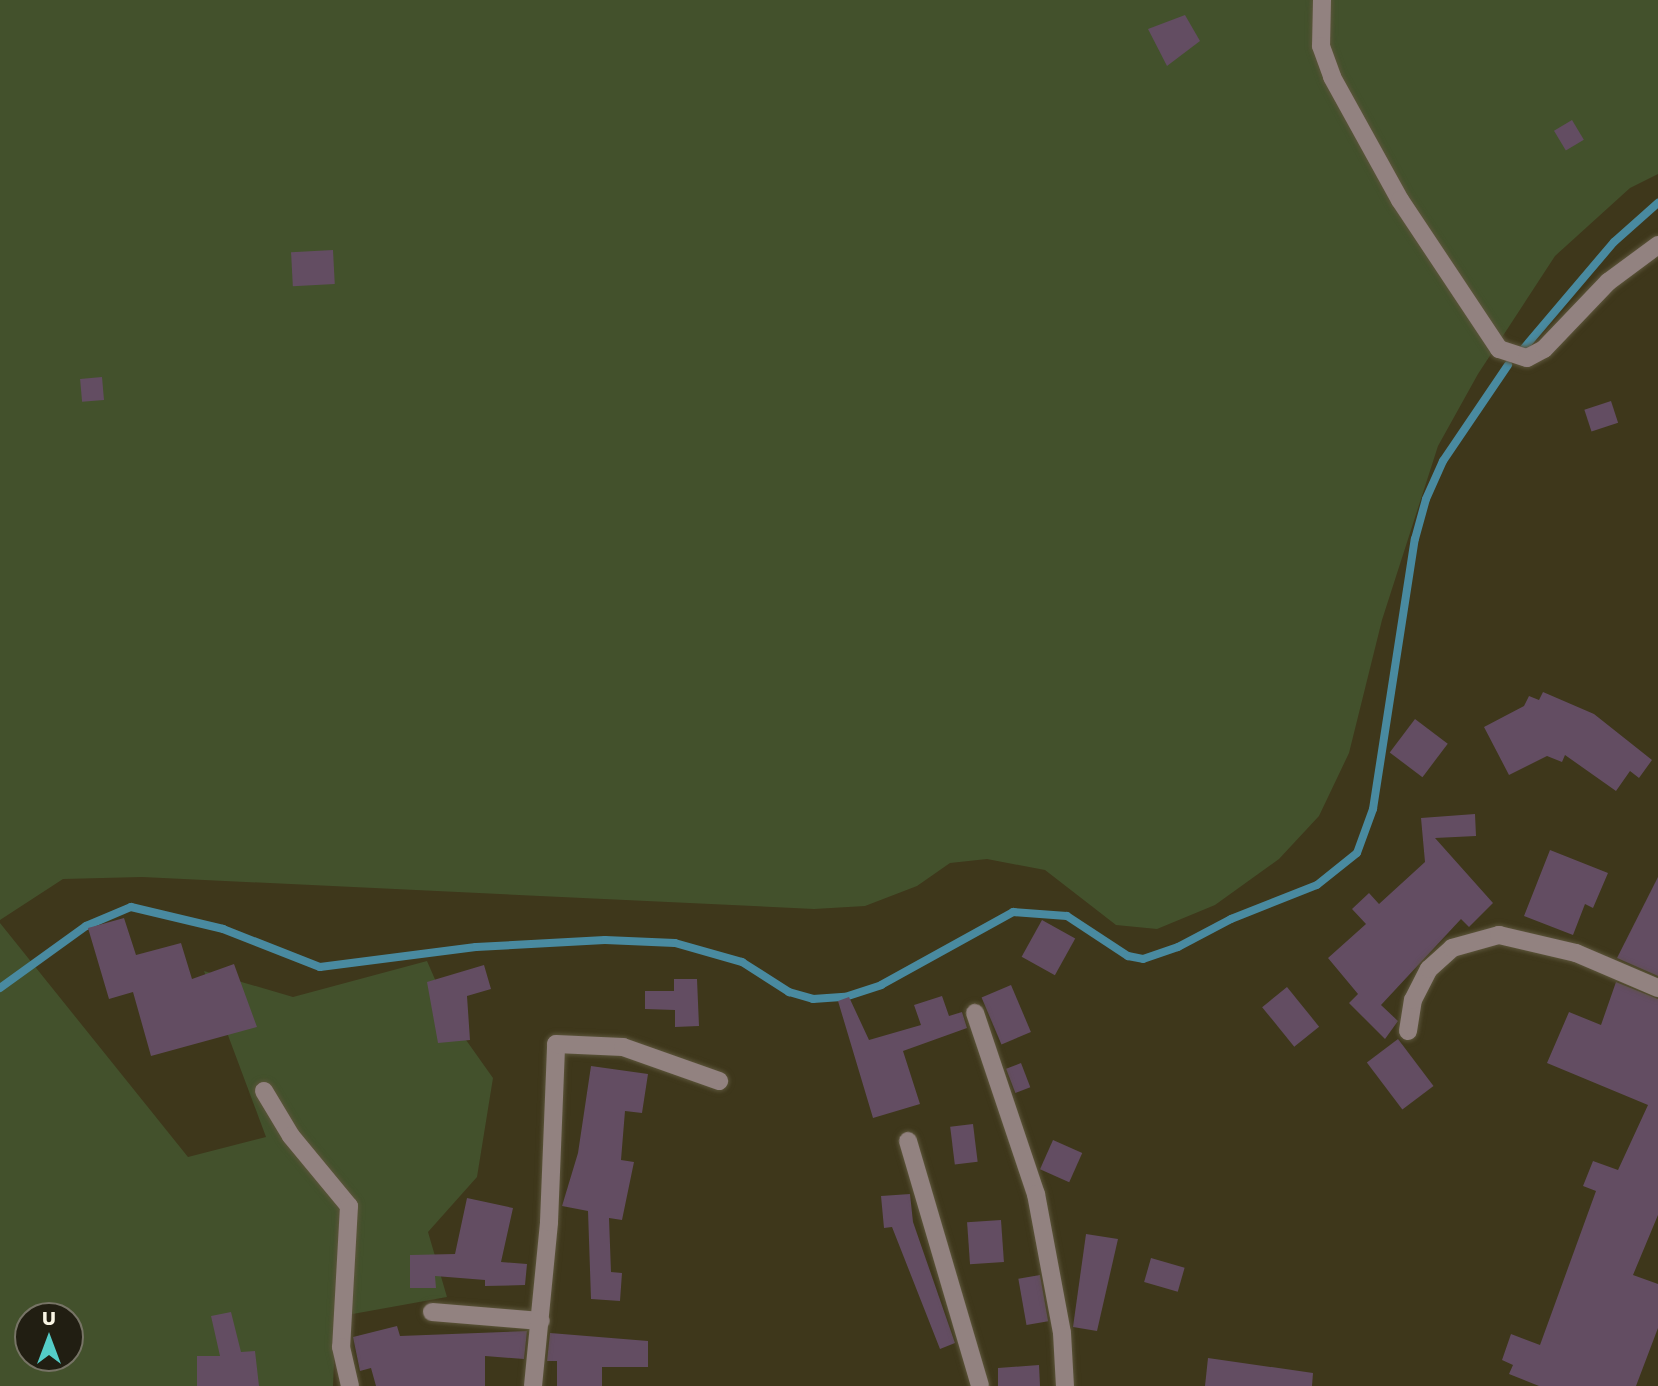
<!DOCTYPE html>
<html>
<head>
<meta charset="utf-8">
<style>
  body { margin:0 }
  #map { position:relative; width:1658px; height:1386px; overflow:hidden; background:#3e371b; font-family:"Golos Text",sans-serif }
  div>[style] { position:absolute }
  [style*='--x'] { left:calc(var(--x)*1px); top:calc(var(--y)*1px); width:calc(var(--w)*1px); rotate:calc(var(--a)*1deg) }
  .green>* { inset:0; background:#43512c }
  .stream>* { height:8px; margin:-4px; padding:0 4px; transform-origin:4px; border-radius:4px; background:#498aa0 }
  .building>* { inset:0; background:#634d62; transform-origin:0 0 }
  .roads { filter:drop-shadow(0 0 2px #5c553b) drop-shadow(0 0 2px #5c553b) }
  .minor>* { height:18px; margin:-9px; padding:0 9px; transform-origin:9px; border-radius:9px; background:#928280 }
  span { translate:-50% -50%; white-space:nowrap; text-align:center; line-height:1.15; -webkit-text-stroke:5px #211e12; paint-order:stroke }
  .north { position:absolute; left:14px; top:1302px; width:70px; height:70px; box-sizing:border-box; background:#211e12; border:2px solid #777466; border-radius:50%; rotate:0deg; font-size:19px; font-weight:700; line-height:28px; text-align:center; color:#f9f5e4 }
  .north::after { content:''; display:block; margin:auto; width:24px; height:32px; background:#54cdc8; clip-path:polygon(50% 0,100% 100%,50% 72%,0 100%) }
</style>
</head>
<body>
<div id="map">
  <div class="green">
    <i style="clip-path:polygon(0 0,1658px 0,1658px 174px,1630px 188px,1555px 256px,1478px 374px,1438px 446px,1382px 620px,1349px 753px,1319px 816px,1279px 859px,1215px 905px,1157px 929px,1116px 925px,1045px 870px,987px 859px,950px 863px,917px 886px,865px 906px,814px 909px,142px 877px,63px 879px,0 920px)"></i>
    <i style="clip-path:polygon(evenodd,0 923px,188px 1157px,266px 1137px,204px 971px,293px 997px,427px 961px,454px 1023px,493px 1078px,477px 1177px,428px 1232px,447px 1297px,336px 1317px,333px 1386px,0 1386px,0 923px,28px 1316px,70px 1316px,70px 1358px,28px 1358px,28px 1316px)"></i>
  </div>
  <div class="stream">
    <i style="--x:1524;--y:348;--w:139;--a:-49.7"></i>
    <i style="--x:1614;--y:242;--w:59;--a:-41.6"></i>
    <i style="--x:0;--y:988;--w:106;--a:-35.8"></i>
    <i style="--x:86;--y:926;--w:49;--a:-22.9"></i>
    <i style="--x:131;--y:907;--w:95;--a:13.4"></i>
    <i style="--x:223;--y:929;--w:104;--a:21.4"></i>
    <i style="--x:320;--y:967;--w:157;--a:-7.3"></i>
    <i style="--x:476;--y:947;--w:129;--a:-3.1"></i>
    <i style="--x:605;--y:940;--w:70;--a:2.5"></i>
    <i style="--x:675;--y:943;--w:70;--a:15.8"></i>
    <i style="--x:742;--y:962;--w:56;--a:32.6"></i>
    <i style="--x:789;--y:992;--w:25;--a:16"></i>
    <i style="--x:813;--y:999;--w:32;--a:-4"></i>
    <i style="--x:845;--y:997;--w:38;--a:-18"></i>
    <i style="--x:881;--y:985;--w:151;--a:-28.9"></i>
    <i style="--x:1013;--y:912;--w:54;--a:4.2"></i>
    <i style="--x:1067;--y:916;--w:73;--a:33.3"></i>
    <i style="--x:1128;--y:956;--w:15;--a:11"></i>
    <i style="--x:1143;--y:959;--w:37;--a:-19"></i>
    <i style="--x:1178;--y:947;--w:60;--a:-27.8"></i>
    <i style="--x:1231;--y:919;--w:92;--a:-21.6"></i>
    <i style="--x:1317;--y:885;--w:51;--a:-38.7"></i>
    <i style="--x:1357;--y:853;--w:47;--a:-70"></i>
    <i style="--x:1373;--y:809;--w:273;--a:-81.2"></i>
    <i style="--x:1415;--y:539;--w:41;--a:-74.6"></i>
    <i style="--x:1426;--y:499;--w:42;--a:-65.9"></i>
    <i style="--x:1443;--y:461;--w:116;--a:-55.9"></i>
  </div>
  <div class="building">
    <i style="clip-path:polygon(1185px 15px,1200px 41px,1167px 66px,1148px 29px)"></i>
    <i style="left:1572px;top:120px;width:23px;height:21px;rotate:59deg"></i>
    <i style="left:333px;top:250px;width:34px;height:42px;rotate:87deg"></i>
    <i style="left:102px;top:377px;width:23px;height:22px;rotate:85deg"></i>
    <i style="left:1611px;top:401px;width:23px;height:28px;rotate:72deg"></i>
    <i style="clip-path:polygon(1543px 692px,1594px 714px,1652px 760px,1639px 778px,1630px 771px,1616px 791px,1565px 755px,1562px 762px,1547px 756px,1509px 775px,1484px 727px,1524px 706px,1529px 696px,1539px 700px)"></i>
    <i style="left:1415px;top:719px;width:41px;height:42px;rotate:37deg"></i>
    <i style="clip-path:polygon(1475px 814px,1476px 836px,1435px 838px,1493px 903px,1469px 927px,1461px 919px,1381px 1005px,1398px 1021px,1385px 1039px,1349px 1003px,1358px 994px,1328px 958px,1366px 924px,1352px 909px,1369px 893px,1379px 904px,1425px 862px,1421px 818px)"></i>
    <i style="clip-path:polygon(1550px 850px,1608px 873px,1593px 908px,1585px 904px,1573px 935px,1524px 916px)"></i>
    <i style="clip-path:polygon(1658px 877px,1658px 976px,1617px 958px)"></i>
    <i style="clip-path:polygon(124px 918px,136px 955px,181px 943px,192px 979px,234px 964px,257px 1027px,151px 1056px,133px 992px,109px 999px,88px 928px)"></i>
    <i style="left:1042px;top:920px;width:38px;height:42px;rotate:29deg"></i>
    <i style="clip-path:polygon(484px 965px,491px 989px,467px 996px,470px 1040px,438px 1043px,427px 982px)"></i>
    <i style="clip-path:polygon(674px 979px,697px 979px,699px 1026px,675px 1027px,675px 1010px,645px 1009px,645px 991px,674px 991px)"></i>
    <i style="clip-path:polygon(1616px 982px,1658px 999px,1658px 1215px,1633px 1275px,1658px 1284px,1658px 1328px,1636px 1386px,1539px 1386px,1509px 1374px,1513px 1365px,1502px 1360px,1511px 1334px,1540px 1345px,1596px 1191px,1583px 1186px,1593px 1161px,1618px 1170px,1648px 1105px,1547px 1063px,1569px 1012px,1601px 1025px)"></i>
    <i style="left:1011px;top:985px;width:51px;height:32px;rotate:67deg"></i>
    <i style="left:1287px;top:987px;width:51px;height:32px;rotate:51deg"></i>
    <i style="clip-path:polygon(942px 996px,949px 1016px,962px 1012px,967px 1028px,903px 1051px,920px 1104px,873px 1118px,838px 1001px,849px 997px,869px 1040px,921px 1025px,914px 1005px)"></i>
    <i style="left:1398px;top:1039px;width:59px;height:39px;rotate:53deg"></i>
    <i style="left:1021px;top:1063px;width:26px;height:16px;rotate:69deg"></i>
    <i style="clip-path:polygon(591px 1066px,648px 1074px,642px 1113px,625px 1111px,621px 1160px,634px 1162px,622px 1220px,609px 1218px,611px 1272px,622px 1273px,620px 1301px,591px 1299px,588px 1211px,562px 1206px,578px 1153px)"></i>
    <i style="left:973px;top:1124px;width:38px;height:23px;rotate:83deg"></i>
    <i style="left:1053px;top:1140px;width:32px;height:32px;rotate:24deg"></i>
    <i style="clip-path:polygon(910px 1194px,913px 1222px,955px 1343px,940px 1349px,892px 1227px,884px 1228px,881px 1196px)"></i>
    <i style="clip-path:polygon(467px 1198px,513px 1208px,501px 1262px,527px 1264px,525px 1285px,485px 1286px,485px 1280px,435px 1276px,436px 1288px,410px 1288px,410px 1255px,455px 1254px)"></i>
    <i style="left:1001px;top:1220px;width:42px;height:34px;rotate:86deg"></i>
    <i style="clip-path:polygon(1086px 1234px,1118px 1239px,1097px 1331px,1073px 1327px)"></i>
    <i style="left:1151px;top:1258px;width:35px;height:25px;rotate:16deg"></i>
    <i style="left:1040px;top:1275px;width:47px;height:22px;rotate:80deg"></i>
    <i style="clip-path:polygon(231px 1312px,241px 1352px,255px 1351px,259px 1386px,197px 1386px,197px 1356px,220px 1356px,211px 1316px)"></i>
    <i style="clip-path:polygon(397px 1326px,400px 1336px,527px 1331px,524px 1359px,485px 1356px,485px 1386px,376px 1386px,371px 1368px,360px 1371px,353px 1337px)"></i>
    <i style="clip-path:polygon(550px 1333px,648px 1341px,648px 1367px,602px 1367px,602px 1386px,557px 1386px,557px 1361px,547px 1361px)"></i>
    <i style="clip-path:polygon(1208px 1358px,1313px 1373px,1312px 1386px,1205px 1386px)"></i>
    <i style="clip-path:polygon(1039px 1365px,1040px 1386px,998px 1386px,998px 1368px)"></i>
  </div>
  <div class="roads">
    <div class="minor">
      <i style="--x:1322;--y:0;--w:46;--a:91.2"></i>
      <i style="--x:1321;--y:46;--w:33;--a:70"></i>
      <i style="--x:1332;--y:77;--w:141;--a:61.1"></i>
      <i style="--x:1400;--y:200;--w:179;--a:56.4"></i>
      <i style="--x:1499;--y:349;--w:29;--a:18"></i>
      <i style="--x:1527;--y:358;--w:19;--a:-28"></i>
      <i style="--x:1544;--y:349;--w:93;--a:-46.3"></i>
      <i style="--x:1608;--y:282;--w:62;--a:-36.5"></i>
      <i style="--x:975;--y:1013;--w:191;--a:71.4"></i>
      <i style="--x:1036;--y:1194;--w:141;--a:79.4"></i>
      <i style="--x:1062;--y:1333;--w:53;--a:86.8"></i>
      <i style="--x:1408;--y:1031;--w:31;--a:-81"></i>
      <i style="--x:1413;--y:1000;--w:35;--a:-63"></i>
      <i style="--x:1429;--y:969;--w:31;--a:-42"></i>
      <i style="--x:1452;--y:948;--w:49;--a:-15.5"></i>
      <i style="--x:1499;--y:935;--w:79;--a:13.2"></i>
      <i style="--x:1576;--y:953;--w:89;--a:23.1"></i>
      <i style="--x:264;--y:1091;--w:52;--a:59"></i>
      <i style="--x:291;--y:1136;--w:91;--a:50.4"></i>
      <i style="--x:349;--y:1206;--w:141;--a:93.2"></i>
      <i style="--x:341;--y:1347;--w:40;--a:77"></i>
      <i style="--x:908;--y:1141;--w:255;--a:73.6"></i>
      <i style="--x:432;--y:1312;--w:109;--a:4.7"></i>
      <i style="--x:533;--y:1386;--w:165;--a:-84.4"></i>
      <i style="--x:549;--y:1222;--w:178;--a:-87.7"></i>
      <i style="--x:556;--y:1044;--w:67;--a:2.6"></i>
      <i style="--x:623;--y:1047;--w:102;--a:19.5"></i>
    </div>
  </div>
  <div class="north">U</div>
</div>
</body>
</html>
